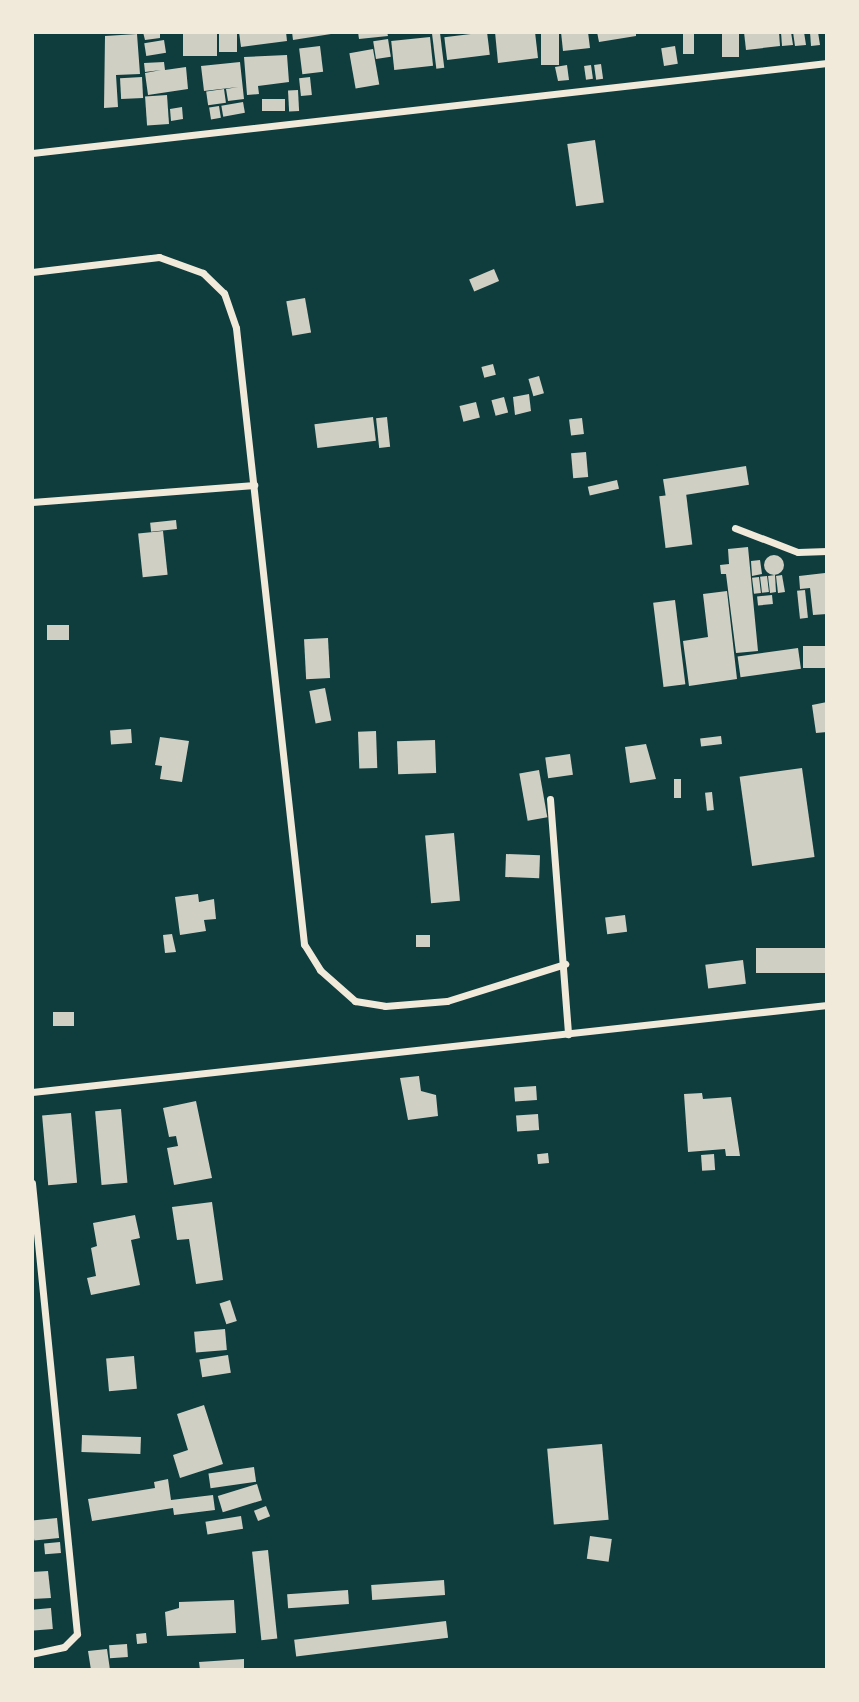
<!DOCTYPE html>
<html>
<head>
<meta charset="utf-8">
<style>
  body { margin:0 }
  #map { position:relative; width:859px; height:1702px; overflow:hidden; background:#0f3d3e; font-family:"Exo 2",sans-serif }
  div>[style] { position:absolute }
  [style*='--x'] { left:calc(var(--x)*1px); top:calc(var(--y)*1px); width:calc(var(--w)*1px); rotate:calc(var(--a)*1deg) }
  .building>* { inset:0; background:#cfcfc3; transform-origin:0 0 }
  .round { border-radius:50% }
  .minor>* { height:7px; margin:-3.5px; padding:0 3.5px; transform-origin:3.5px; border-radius:3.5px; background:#f1e9da }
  span { translate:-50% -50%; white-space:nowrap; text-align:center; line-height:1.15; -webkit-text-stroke:6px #f1e9da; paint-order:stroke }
  .frame { position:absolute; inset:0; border:34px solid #f1e9da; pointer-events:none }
</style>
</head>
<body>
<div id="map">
  <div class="building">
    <i style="clip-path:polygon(143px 32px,160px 32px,160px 38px,145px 40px)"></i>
    <i style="left:183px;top:32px;width:34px;height:24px"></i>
    <i style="left:219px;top:32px;width:18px;height:20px"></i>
    <i style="clip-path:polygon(239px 32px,286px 32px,287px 41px,241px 47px)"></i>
    <i style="clip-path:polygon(292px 32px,331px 32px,331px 34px,293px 40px)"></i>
    <i style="clip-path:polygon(358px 32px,387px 32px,388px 36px,359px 39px)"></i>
    <i style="left:487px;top:32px;width:23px;height:43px;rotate:83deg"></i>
    <i style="clip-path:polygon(495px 32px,535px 32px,538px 58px,498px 63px)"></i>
    <i style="left:541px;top:32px;width:18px;height:33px"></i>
    <i style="clip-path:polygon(561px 32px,588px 32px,590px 48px,563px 51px)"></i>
    <i style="clip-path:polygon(597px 32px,636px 32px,636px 36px,599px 42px)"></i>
    <i style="left:683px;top:32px;width:11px;height:22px"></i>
    <i style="left:722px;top:32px;width:17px;height:25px"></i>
    <i style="clip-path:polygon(744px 32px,779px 32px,780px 46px,746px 50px)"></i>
    <i style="clip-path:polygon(781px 32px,791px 32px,793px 45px,782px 46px)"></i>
    <i style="clip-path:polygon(793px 32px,804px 32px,806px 45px,795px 46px)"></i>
    <i style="clip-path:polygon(810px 32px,818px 32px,820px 45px,811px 46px)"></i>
    <i style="left:440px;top:33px;width:35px;height:8px;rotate:83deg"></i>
    <i style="clip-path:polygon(137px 34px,140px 74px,116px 75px,118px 107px,104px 108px,105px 36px)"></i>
    <i style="left:430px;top:37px;width:29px;height:39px;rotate:84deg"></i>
    <i style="left:388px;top:39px;width:18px;height:15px;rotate:81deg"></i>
    <i style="left:164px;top:40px;width:13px;height:20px;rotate:81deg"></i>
    <i style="left:320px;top:46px;width:26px;height:21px;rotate:83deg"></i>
    <i style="left:675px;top:46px;width:18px;height:14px;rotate:81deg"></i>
    <i style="left:373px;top:49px;width:36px;height:24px;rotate:80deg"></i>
    <i style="clip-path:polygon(287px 55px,289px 82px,258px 86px,259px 94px,247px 95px,244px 57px)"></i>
    <i style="clip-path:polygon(164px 62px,165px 70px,186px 67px,188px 89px,148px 95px,145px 73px,161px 70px,145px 72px,144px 63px)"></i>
    <i style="clip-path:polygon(240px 62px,244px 99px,228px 101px,226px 89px,238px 87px,204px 91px,201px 66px)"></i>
    <i style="left:601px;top:64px;width:15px;height:7px;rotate:82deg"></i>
    <i style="clip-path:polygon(567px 65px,569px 80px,558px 81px,555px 67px)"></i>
    <i style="left:591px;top:65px;width:14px;height:7px;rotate:82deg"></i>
    <i style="left:142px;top:77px;width:21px;height:22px;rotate:87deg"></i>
    <i style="left:310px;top:77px;width:18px;height:11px;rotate:84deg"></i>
    <i style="left:224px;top:89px;width:14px;height:18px;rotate:82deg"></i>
    <i style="left:298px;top:90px;width:21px;height:10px;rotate:87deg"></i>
    <i style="left:167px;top:95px;width:29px;height:22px;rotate:86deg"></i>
    <i style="left:285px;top:99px;width:12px;height:23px;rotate:90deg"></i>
    <i style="left:243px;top:102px;width:11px;height:22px;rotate:80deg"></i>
    <i style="left:219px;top:106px;width:12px;height:10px;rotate:81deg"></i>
    <i style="clip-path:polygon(182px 107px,183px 119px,171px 121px,170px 109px)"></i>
    <i style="left:595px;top:140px;width:63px;height:28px;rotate:82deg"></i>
    <i style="left:494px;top:269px;width:13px;height:27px;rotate:67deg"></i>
    <i style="left:305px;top:298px;width:35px;height:19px;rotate:80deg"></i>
    <i style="left:493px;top:364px;width:11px;height:12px;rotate:75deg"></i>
    <i style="left:539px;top:376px;width:18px;height:11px;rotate:74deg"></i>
    <i style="clip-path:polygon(529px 394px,531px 411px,515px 415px,513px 397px)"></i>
    <i style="left:504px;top:397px;width:16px;height:13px;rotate:75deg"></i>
    <i style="left:476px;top:402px;width:16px;height:17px;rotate:76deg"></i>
    <i style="left:373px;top:417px;width:24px;height:59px;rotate:83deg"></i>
    <i style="left:387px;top:417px;width:30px;height:11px;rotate:84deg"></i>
    <i style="left:582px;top:418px;width:16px;height:13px;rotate:83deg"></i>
    <i style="left:586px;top:452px;width:25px;height:15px;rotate:85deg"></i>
    <i style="left:746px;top:466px;width:19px;height:84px;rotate:81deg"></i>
    <i style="left:617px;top:480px;width:9px;height:30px;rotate:77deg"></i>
    <i style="left:686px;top:493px;width:52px;height:27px;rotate:83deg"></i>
    <i style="left:176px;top:520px;width:9px;height:26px;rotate:84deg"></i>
    <i style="left:163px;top:531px;width:44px;height:25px;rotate:84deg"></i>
    <i style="clip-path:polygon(748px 547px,758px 651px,736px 653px,726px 574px,721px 574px,720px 565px,729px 564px,728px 549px)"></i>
    <i class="round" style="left:764px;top:555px;width:20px;height:20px"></i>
    <i style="clip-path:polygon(760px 560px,762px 574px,752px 576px,751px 561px)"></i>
    <i style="clip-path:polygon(825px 573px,827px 614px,813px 615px,810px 588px,800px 589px,799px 576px)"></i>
    <i style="clip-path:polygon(775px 575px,776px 592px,770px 593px,768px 576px)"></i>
    <i style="clip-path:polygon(782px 575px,785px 592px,778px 593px,776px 576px)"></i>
    <i style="left:767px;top:576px;width:16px;height:7px;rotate:83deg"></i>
    <i style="left:759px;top:577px;width:16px;height:7px;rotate:83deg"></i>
    <i style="left:805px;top:590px;width:28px;height:8px;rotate:84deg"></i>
    <i style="clip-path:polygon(727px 591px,737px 679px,689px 686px,683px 641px,708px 637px,703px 594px)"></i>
    <i style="left:772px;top:595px;width:9px;height:15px;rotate:84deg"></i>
    <i style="left:675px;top:600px;width:85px;height:22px;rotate:83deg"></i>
    <i style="left:69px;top:625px;width:15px;height:22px;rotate:90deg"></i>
    <i style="left:328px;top:638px;width:40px;height:24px;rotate:87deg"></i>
    <i style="left:827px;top:646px;width:22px;height:24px;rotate:90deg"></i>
    <i style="left:798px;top:648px;width:21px;height:61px;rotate:82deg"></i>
    <i style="left:325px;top:688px;width:33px;height:16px;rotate:79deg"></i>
    <i style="clip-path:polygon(827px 702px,827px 732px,816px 733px,812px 705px)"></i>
    <i style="left:131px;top:729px;width:14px;height:21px;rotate:86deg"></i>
    <i style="left:376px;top:731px;width:37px;height:18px;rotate:88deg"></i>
    <i style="left:721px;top:736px;width:8px;height:21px;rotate:83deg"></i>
    <i style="clip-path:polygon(160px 737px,189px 741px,182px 782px,160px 779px,162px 766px,155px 765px)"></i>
    <i style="left:435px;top:740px;width:33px;height:38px;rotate:88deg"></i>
    <i style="clip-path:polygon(646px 744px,656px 779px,630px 783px,625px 747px)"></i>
    <i style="left:570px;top:754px;width:21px;height:25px;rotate:82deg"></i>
    <i style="left:802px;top:768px;width:90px;height:63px;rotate:82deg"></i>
    <i style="left:539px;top:770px;width:48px;height:20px;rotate:80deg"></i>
    <i style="left:674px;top:779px;width:7px;height:19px"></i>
    <i style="left:712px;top:792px;width:18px;height:7px;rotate:84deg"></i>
    <i style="left:454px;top:833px;width:68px;height:29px;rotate:85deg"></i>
    <i style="left:506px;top:854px;width:34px;height:23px;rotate:2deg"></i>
    <i style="clip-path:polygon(198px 894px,199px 902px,214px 899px,216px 919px,204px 920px,206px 931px,180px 935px,175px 897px)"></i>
    <i style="left:625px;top:915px;width:17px;height:20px;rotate:83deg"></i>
    <i style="clip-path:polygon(172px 934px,176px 952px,165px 953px,163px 935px)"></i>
    <i style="left:416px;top:935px;width:14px;height:12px"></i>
    <i style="left:827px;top:948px;width:25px;height:71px;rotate:90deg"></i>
    <i style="left:743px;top:960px;width:24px;height:38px;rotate:83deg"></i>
    <i style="left:53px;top:1012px;width:21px;height:14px"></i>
    <i style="clip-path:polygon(419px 1076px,421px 1091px,436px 1095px,438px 1116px,408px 1120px,400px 1078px)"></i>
    <i style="left:536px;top:1086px;width:14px;height:22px;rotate:86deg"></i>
    <i style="clip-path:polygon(702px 1093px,703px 1099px,731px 1097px,740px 1156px,726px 1156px,725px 1149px,688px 1152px,684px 1094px)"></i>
    <i style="clip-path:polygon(196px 1101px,212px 1178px,174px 1185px,167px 1148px,178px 1146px,176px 1136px,169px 1137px,163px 1108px)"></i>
    <i style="left:121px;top:1109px;width:74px;height:26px;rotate:85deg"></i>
    <i style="left:71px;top:1113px;width:70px;height:29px;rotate:85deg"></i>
    <i style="left:538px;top:1114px;width:16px;height:22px;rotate:86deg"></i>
    <i style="left:548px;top:1153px;width:10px;height:11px;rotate:84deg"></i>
    <i style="left:714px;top:1154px;width:16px;height:13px;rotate:86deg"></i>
    <i style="clip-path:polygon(212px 1202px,223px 1280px,196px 1284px,189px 1239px,177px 1240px,172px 1207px)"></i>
    <i style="clip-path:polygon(135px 1215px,140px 1238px,131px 1240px,140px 1285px,91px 1295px,87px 1278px,96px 1276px,91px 1248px,97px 1246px,93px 1223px)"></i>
    <i style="left:230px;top:1300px;width:22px;height:11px;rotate:72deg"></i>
    <i style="left:225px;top:1329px;width:21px;height:31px;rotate:85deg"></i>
    <i style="left:228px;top:1355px;width:18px;height:29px;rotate:81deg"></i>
    <i style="left:134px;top:1356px;width:33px;height:28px;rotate:85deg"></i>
    <i style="clip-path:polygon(204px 1405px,223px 1464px,180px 1478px,173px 1455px,188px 1450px,177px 1414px)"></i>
    <i style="left:82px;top:1435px;width:59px;height:17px;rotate:2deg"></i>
    <i style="left:602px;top:1444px;width:76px;height:55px;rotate:85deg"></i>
    <i style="left:254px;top:1467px;width:15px;height:46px;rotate:82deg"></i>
    <i style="clip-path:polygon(168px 1479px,171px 1500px,213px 1495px,215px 1510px,174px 1515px,173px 1508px,92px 1521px,88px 1499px,155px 1488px,154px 1482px)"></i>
    <i style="left:257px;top:1484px;width:17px;height:41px;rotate:73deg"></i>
    <i style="left:266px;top:1506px;width:11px;height:13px;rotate:68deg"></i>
    <i style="left:241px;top:1516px;width:13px;height:36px;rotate:81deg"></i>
    <i style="left:57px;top:1518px;width:20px;height:25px;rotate:84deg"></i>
    <i style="left:590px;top:1536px;width:22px;height:23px;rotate:8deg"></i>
    <i style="left:60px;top:1542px;width:11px;height:16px;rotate:85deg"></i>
    <i style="left:268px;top:1550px;width:89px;height:16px;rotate:84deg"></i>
    <i style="clip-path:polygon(48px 1571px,51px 1598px,32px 1599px,32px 1572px)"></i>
    <i style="left:444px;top:1580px;width:15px;height:73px;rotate:86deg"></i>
    <i style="left:348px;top:1590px;width:14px;height:61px;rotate:86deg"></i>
    <i style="clip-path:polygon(234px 1600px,236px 1633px,167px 1636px,165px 1612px,179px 1608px,179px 1602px)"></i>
    <i style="left:51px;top:1608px;width:21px;height:19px;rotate:85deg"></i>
    <i style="left:446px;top:1621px;width:17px;height:153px;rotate:83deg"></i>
    <i style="left:146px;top:1633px;width:10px;height:10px;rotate:84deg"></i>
    <i style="left:127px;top:1644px;width:13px;height:18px;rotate:86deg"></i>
    <i style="clip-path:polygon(107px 1649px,110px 1670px,91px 1670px,88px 1651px)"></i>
    <i style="clip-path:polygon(244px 1659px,244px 1670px,200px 1670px,199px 1662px)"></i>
  </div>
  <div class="minor">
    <i style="--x:32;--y:153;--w:800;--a:-6.46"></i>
    <i style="--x:32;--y:272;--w:128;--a:-6.7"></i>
    <i style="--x:159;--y:257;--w:47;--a:20"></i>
    <i style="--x:203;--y:273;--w:29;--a:44"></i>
    <i style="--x:224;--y:293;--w:37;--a:71"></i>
    <i style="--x:236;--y:328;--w:620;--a:83.7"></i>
    <i style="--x:304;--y:944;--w:31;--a:58"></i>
    <i style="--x:320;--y:970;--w:47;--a:41.5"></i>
    <i style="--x:355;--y:1001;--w:30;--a:9"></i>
    <i style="--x:385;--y:1006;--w:62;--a:-4.6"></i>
    <i style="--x:447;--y:1001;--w:124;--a:-17.4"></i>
    <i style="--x:32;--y:502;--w:223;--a:-4.4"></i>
    <i style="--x:735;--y:528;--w:67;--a:20.9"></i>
    <i style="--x:798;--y:552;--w:29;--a:-2"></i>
    <i style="--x:550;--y:799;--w:236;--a:85.6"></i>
    <i style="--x:32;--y:1092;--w:800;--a:-6.25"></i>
    <i style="--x:32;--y:1183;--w:453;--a:84.3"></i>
    <i style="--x:77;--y:1634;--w:18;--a:135"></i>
    <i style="--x:64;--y:1647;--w:33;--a:168"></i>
  </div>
  <div class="frame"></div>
</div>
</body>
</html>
